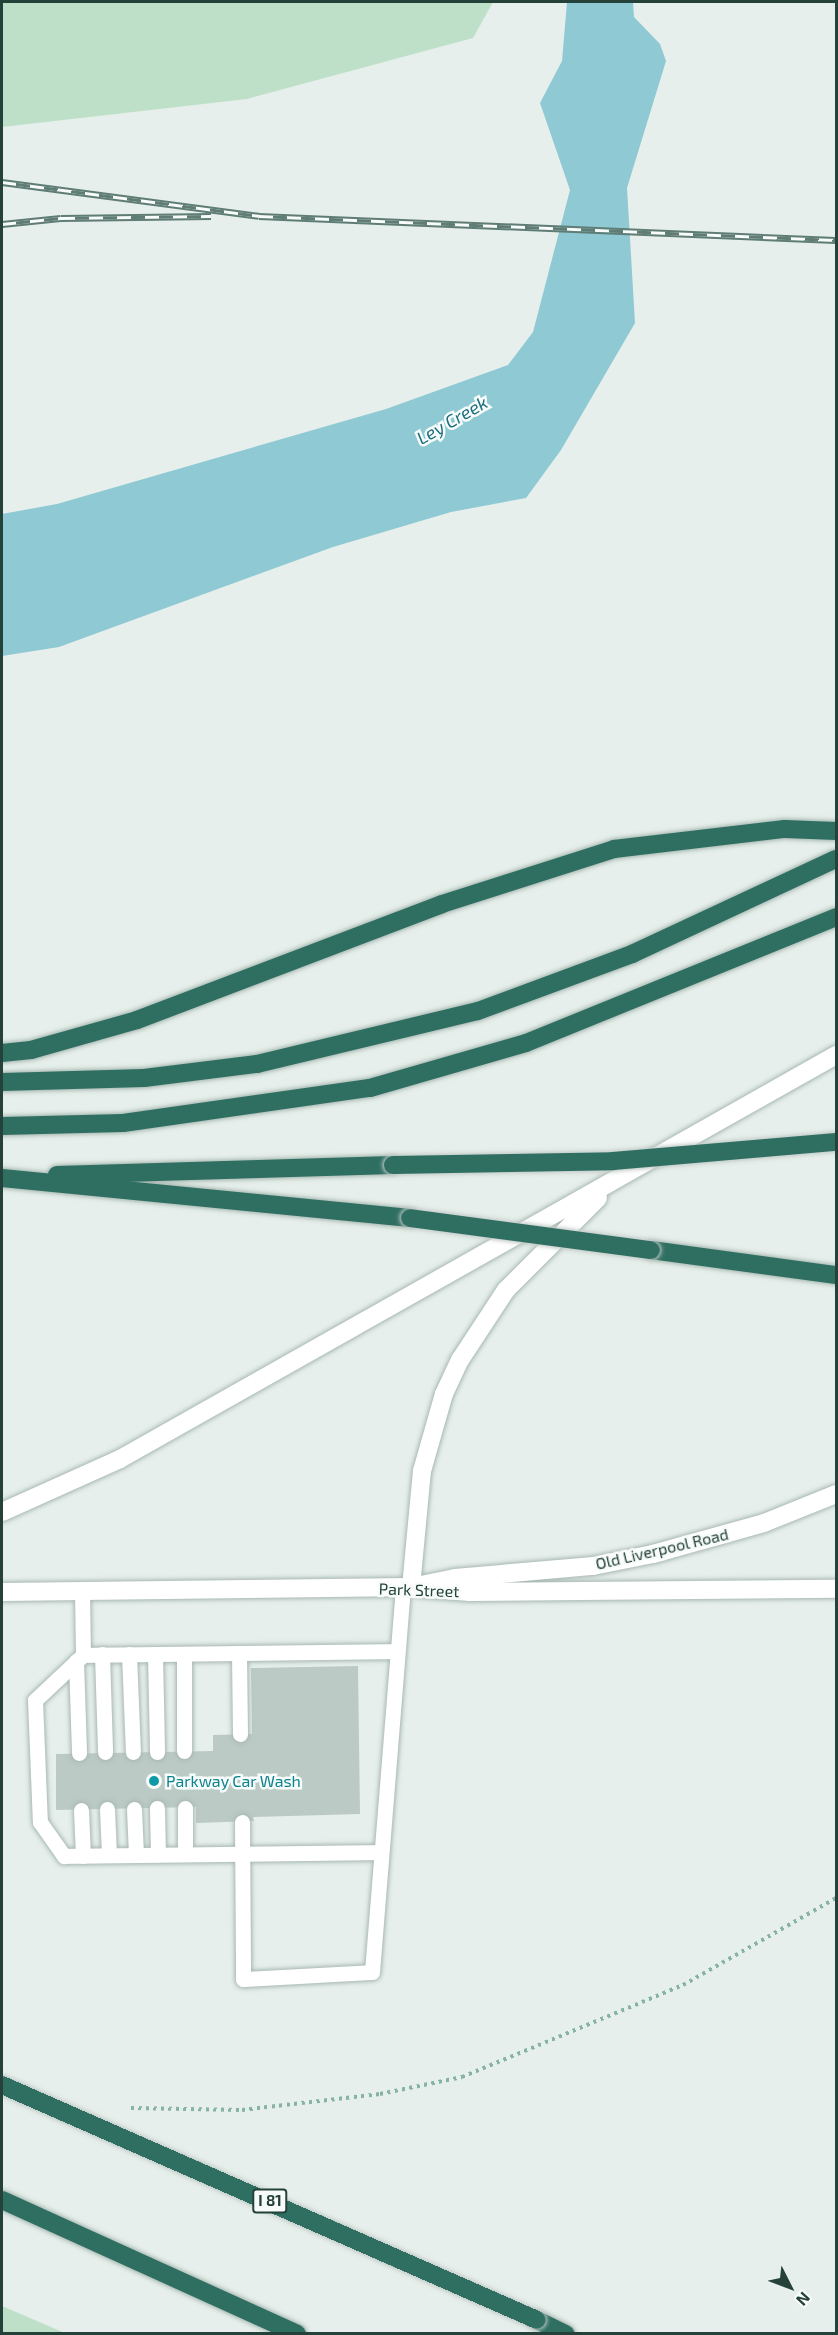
<!DOCTYPE html>
<html>
<head>
<meta charset="utf-8">
<style>
  body { margin:0 }
  #map { position:relative; width:838px; height:2335px; overflow:hidden; background:#e6efeb; font-family:"Exo 2",sans-serif }
  div>[style] { position:absolute }
  [style*='--x'] { left:calc(var(--x)*1px); top:calc(var(--y)*1px); width:calc(var(--w)*1px); rotate:calc(var(--a)*1deg) }
  .green>* { inset:0; background:#bfe0c8 }
  .water>* { inset:0; background:#8ec9d4 }
  .building>* { inset:0; background:#bbcac4 }
  .path>* { height:4px; margin-top:-2px; transform-origin:0; background:repeating-linear-gradient(90deg,#86b3a5 0 3px,transparent 0 7.5px) }
  .roads { filter:drop-shadow(0 0 2px #a8b8b2) drop-shadow(0 0 2px #a8b8b2) }
  .service>* { height:15px; margin:-7.5px; padding:0 7.5px; transform-origin:7.5px; border-radius:7.5px; background:#fff }
  .tertiary>* { height:18px; margin:-9px; padding:0 9px; transform-origin:9px; border-radius:9px; background:#fff }
  .secondary>* { height:18px; margin:-9px; padding:0 9px; transform-origin:9px; border-radius:9px; background:#fff }
  .motorway>* { height:18px; margin:-9px; padding:0 9px; transform-origin:9px; border-radius:9px; background:#2f6f62 }
  .rail>* { height:7px; margin-top:-3.5px; transform-origin:0; background:repeating-linear-gradient(90deg,#f7fbf9 0 14px,#5f7d75 0 28px); box-sizing:border-box; border-block:2px solid #5f7d75 }
  .bridges { filter:drop-shadow(0 0 2px #c2cac8) drop-shadow(0 0 2px #c2cac8) }
  .motorway-bridge>* { height:18px; margin:-9px; padding:0 9px; transform-origin:9px; border-radius:9px; background:#2f6f62 }
  .dots>* { width:16px; height:16px; translate:-50% -50%; box-sizing:border-box; border:3px solid #f7fbf9; border-radius:50% }
  span { translate:-50% -50%; white-space:nowrap; text-align:center; line-height:1.15; -webkit-text-stroke:5px #f7fbf9; paint-order:stroke }
  .shield-label span { padding:2px 4px; background:#f7fbf9; border:2px solid; border-radius:4px; -webkit-text-stroke-width:0 }
  .shield-label { font-size:15px; color:#24423a; font-weight:700 }
  .street-label { font-size:16px; color:#24423a }
  .culture-label { font-size:16px; color:#0d838f }
  .left { translate:0 -50%; text-align:left }
  .water-label { font-size:18px; color:#1c6f80; font-style:italic }
  .frame { position:absolute; inset:0; border:3px solid #24423a; pointer-events:none }
  .north { position:absolute; left:760px; top:2257px; width:60px; height:60px; -webkit-text-stroke:4px #f7fbf9; paint-order:stroke; rotate:132deg; font-size:16px; font-weight:700; line-height:24px; text-align:center; color:#24423a }
  .north::after { content:''; display:block; margin:auto; width:21px; height:27px; background:#24423a; clip-path:polygon(50% 0,100% 100%,50% 72%,0 100%) }
</style>
</head>
<body>
<div id="map">
  <div class="green">
    <i style="clip-path:polygon(2px 2px,493px 2px,473px 38px,247px 99px,2px 127px)"></i>
    <i style="clip-path:polygon(2px 2306px,65px 2333px,2px 2333px)"></i>
  </div>
  <div class="water">
    <i style="clip-path:polygon(567px 2px,633px 2px,634px 17px,660px 44px,666px 61px,627px 188px,635px 323px,561px 450px,526px 498px,451px 512px,333px 547px,59px 647px,2px 656px,2px 514px,57px 504px,386px 409px,508px 365px,533px 332px,570px 190px,540px 103px,562px 61px)"></i>
  </div>
  <div class="building">
    <i style="clip-path:polygon(358px 1666px,360px 1814px,253px 1817px,254px 1821px,196px 1823px,196px 1807px,56px 1810px,56px 1754px,213px 1751px,213px 1735px,252px 1734px,251px 1668px)"></i>
  </div>
  <div class="path">
    <i style="--x:131;--y:2108;--w:111;--a:1"></i>
    <i style="--x:242;--y:2110;--w:139;--a:-6.6"></i>
    <i style="--x:380;--y:2094;--w:84;--a:-11.7"></i>
    <i style="--x:462;--y:2077;--w:239;--a:-22.6"></i>
    <i style="--x:683;--y:1985;--w:176;--a:-29.6"></i>
  </div>
  <div class="roads">
    <div class="service">
      <i style="--x:82;--y:1591;--w:64;--a:89.1"></i>
      <i style="--x:83;--y:1655;--w:314;--a:-0.7"></i>
      <i style="--x:239;--y:1653;--w:81;--a:89.3"></i>
      <i style="--x:102;--y:1654;--w:98;--a:88.2"></i>
      <i style="--x:129;--y:1654;--w:98;--a:87.7"></i>
      <i style="--x:155;--y:1654;--w:98;--a:88.8"></i>
      <i style="--x:184;--y:1654;--w:97;--a:90"></i>
      <i style="--x:83;--y:1655;--w:66;--a:136.8"></i>
      <i style="--x:35;--y:1700;--w:122;--a:87.7"></i>
      <i style="--x:40;--y:1822;--w:42;--a:54.8"></i>
      <i style="--x:64;--y:1856;--w:317;--a:-0.7"></i>
      <i style="--x:76;--y:1661;--w:92;--a:88.1"></i>
      <i style="--x:157;--y:1808;--w:46;--a:88.8"></i>
      <i style="--x:185;--y:1808;--w:45;--a:90"></i>
      <i style="--x:107;--y:1809;--w:46;--a:87.5"></i>
      <i style="--x:134;--y:1809;--w:45;--a:87.5"></i>
      <i style="--x:81;--y:1810;--w:46;--a:87.5"></i>
      <i style="--x:242;--y:1822;--w:157;--a:89.6"></i>
      <i style="--x:243;--y:1979;--w:129;--a:-3.1"></i>
      <i style="--x:372;--y:1972;--w:385;--a:-85.4"></i>
    </div>
    <div class="tertiary">
      <i style="--x:419;--y:1588;--w:51;--a:4.5"></i>
      <i style="--x:470;--y:1592;--w:366;--a:-0.5"></i>
    </div>
    <div class="secondary">
      <i style="--x:2;--y:1512;--w:129;--a:-24.2"></i>
      <i style="--x:120;--y:1459;--w:822;--a:-29.43"></i>
      <i style="--x:411;--y:1587;--w:117;--a:-84.6"></i>
      <i style="--x:422;--y:1471;--w:80;--a:-74.1"></i>
      <i style="--x:444;--y:1394;--w:38;--a:-65"></i>
      <i style="--x:460;--y:1360;--w:84;--a:-56.7"></i>
      <i style="--x:506;--y:1290;--w:130;--a:-45"></i>
      <i style="--x:2;--y:1592;--w:409;--a:-0.7"></i>
      <i style="--x:411;--y:1587;--w:45;--a:-11.6"></i>
      <i style="--x:455;--y:1578;--w:139;--a:-5"></i>
      <i style="--x:593;--y:1566;--w:61;--a:-11.3"></i>
      <i style="--x:653;--y:1554;--w:115;--a:-15.6"></i>
      <i style="--x:764;--y:1523;--w:78;--a:-21.9"></i>
    </div>
    <div class="motorway">
      <i style="--x:2;--y:1053;--w:29;--a:-6"></i>
      <i style="--x:31;--y:1050;--w:110;--a:-15.8"></i>
      <i style="--x:137;--y:1020;--w:326;--a:-20.8"></i>
      <i style="--x:442;--y:904;--w:181;--a:-17.7"></i>
      <i style="--x:614;--y:849;--w:172;--a:-6.7"></i>
      <i style="--x:785;--y:829;--w:51;--a:2.2"></i>
      <i style="--x:2;--y:1082;--w:142;--a:-1.6"></i>
      <i style="--x:144;--y:1078;--w:114;--a:-7.1"></i>
      <i style="--x:257;--y:1064;--w:227;--a:-13.5"></i>
      <i style="--x:478;--y:1011;--w:164;--a:-20.3"></i>
      <i style="--x:632;--y:954;--w:225;--a:-25"></i>
      <i style="--x:2;--y:1126;--w:121;--a:-1.4"></i>
      <i style="--x:123;--y:1123;--w:249;--a:-8.1"></i>
      <i style="--x:370;--y:1088;--w:162;--a:-16.1"></i>
      <i style="--x:526;--y:1043;--w:335;--a:-22.1"></i>
      <i style="--x:57;--y:1175;--w:336;--a:-1.7"></i>
      <i style="--x:2;--y:1178;--w:410;--a:5.6"></i>
      <i style="--x:651;--y:1250;--w:187;--a:7.7"></i>
      <i style="--x:2;--y:2200;--w:324;--a:24.4"></i>
      <i style="--x:537;--y:2320;--w:32;--a:26"></i>
    </div>
  </div>
  <div class="rail">
    <i style="--x:2;--y:182;--w:259;--a:7.5"></i>
    <i style="--x:259;--y:216;--w:577;--a:2.38"></i>
    <i style="--x:2;--y:224;--w:59;--a:-5.8"></i>
    <i style="--x:61;--y:218;--w:150;--a:-0.8"></i>
  </div>
  <div class="bridges">
    <div class="motorway-bridge">
      <i style="--x:393;--y:1165;--w:220;--a:-1"></i>
      <i style="--x:613;--y:1161;--w:224;--a:-4.9"></i>
      <i style="--x:410;--y:1218;--w:243;--a:7.6"></i>
      <i style="--x:2;--y:2085;--w:584;--a:23.71"></i>
    </div>
  </div>
  <div class="dots">
    <i style="left:154px;top:1781px;background:#0f9aa8"></i>
  </div>
  <div class="shield-label">
    <span style="left:270px;top:2201px">I 81</span>
  </div>
  <div class="street-label">
    <span style="left:662px;top:1549px;rotate:-13deg">Old Liverpool Road</span>
    <span style="left:419px;top:1590px;rotate:2deg">Park Street</span>
  </div>
  <div class="culture-label">
    <span class="left" style="left:166px;top:1781px">Parkway Car Wash</span>
  </div>
  <div class="water-label">
    <span style="left:452px;top:420px;rotate:-30deg">Ley Creek</span>
  </div>
  <div class="frame"></div>
  <div class="north">N</div>
</div>
</body>
</html>
